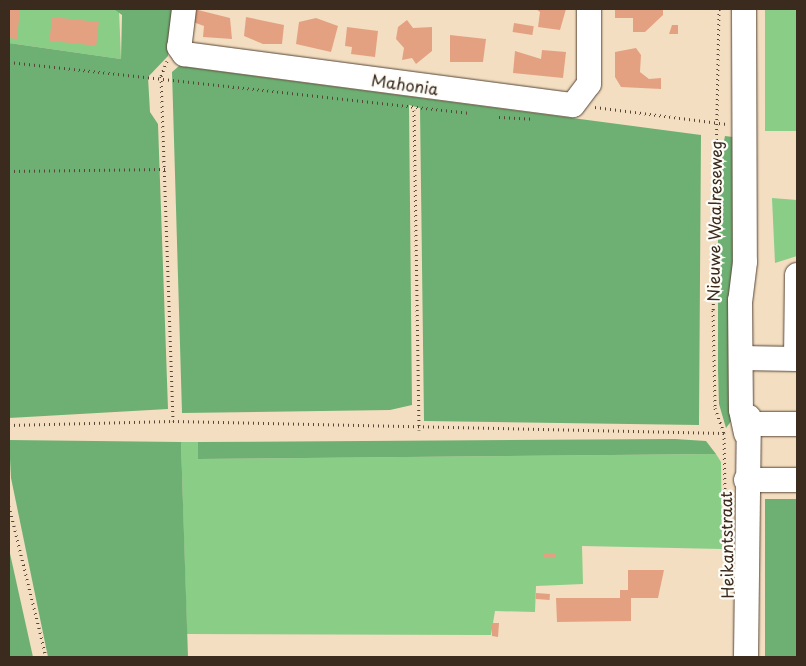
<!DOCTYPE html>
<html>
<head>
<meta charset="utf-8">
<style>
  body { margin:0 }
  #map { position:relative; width:806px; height:666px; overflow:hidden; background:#f3dec1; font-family:"Playpen Sans",sans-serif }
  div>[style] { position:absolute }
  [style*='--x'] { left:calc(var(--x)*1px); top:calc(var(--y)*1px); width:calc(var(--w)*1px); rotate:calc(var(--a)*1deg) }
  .green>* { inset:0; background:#89cd86; transform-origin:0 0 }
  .forest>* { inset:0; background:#6eb073; transform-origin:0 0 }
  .building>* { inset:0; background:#e4a182; transform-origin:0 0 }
  .path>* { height:3px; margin-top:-1.5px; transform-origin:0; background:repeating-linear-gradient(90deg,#574536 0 1px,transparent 0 5px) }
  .roads { filter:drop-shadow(0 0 1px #574536) drop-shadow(0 0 1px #574536) }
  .minor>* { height:24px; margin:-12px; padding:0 12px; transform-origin:12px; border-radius:12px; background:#fff }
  span { translate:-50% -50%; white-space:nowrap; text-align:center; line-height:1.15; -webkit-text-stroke:4.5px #fdfcf7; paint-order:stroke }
  .street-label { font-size:16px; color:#3b2a1e }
  .frame { position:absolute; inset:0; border:10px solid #3b2a1e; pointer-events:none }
</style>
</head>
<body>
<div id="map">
  <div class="green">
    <i style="clip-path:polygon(10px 9px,119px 10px,121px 59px,9px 43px)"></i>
    <i style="left:765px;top:9px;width:32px;height:122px"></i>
    <i style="clip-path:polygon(772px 198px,797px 200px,797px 256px,775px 263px)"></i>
    <i style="clip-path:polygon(181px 442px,198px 442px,198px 459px,716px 454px,721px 462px,722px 549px,582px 546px,583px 584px,536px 586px,535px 612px,495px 611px,491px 635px,187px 634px)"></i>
  </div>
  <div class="forest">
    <i style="clip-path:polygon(114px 9px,172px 9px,168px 56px,148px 77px,150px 112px,158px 124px,168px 409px,9px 418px,9px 43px,121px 59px,122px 15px)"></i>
    <i style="clip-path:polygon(179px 66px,701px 135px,699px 425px,424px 421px,420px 108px,409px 105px,412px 405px,390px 410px,182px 413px,172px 72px)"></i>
    <i style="clip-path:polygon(725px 136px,733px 137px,735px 416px,726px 428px,719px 404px,718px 370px,718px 168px)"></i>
    <i style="clip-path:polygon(675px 439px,706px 441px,716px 454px,198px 459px,198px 442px)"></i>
    <i style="clip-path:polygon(9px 440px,181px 442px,188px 657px,48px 657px,11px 478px)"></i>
    <i style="left:797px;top:499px;width:158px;height:32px;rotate:90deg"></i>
    <i style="clip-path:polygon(9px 549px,33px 657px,9px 657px)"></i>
  </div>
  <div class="building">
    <i style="clip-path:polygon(9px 9px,25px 9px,20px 10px,17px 39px,9px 38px)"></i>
    <i style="clip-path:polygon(194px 9px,230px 18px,232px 39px,203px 37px,204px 26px,193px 22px)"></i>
    <i style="clip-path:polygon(536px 9px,566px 9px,560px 30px,538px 27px,540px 12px)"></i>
    <i style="clip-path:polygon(615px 9px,663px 9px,663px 15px,645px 32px,633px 32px,633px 18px,615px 18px)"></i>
    <i style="left:52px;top:17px;width:47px;height:24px;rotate:6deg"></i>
    <i style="clip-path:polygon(246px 17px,284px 25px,282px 44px,263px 44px,244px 36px)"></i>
    <i style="clip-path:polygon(316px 18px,338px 26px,331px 52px,296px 44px,299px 22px)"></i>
    <i style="clip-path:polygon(407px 20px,413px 28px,432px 27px,432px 51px,416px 64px,412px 58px,402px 60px,404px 48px,396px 39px,398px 27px)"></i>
    <i style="left:514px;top:23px;width:20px;height:9px;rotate:9deg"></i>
    <i style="clip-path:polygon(672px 25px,678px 25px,678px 34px,669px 34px)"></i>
    <i style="clip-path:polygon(347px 27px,378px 31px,375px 57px,351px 54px,352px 47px,345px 46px)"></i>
    <i style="clip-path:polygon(450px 35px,486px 39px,483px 62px,450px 62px)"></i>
    <i style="clip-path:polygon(636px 48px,641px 55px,640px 72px,649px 79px,661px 78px,661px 89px,621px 87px,615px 77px,615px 52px)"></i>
    <i style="clip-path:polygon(542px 50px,566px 52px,563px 78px,513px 73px,515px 51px,541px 59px)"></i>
    <i style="left:556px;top:553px;width:5px;height:13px;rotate:90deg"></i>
    <i style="clip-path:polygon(628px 570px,664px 570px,658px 598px,631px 598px,631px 621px,557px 622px,556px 598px,620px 598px,620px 590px,628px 590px)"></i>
    <i style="left:536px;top:593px;width:14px;height:6px;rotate:4deg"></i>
    <i style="clip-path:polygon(492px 623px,499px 623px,498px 637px,492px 636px)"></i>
  </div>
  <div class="path">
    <i style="--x:719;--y:9;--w:301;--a:91.1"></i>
    <i style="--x:713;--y:310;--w:98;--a:88.8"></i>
    <i style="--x:715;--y:408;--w:27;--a:70"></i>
    <i style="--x:724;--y:433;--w:128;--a:89.1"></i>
    <i style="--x:167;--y:61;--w:16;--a:112"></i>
    <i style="--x:161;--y:76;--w:345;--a:88"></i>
    <i style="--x:9;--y:62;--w:464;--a:6.3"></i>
    <i style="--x:595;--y:107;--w:133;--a:7.3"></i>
    <i style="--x:414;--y:110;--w:320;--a:89.1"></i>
    <i style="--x:499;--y:117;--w:34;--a:3"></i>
    <i style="--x:9;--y:171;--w:158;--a:-0.7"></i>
    <i style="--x:9;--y:425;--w:164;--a:-1.4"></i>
    <i style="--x:173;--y:421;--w:551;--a:1.25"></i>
    <i style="--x:9;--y:506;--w:155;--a:76.2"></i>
  </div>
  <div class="roads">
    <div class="minor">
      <i style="--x:184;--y:9;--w:38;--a:97"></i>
      <i style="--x:179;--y:47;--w:9;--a:54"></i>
      <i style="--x:184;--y:54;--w:392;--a:7.5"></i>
      <i style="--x:573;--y:105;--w:26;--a:-53"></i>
      <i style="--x:589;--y:84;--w:75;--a:-90"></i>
      <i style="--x:744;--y:9;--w:253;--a:89.8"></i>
      <i style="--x:745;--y:262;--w:38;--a:97"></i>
      <i style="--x:740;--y:300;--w:110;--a:89.5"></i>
      <i style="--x:741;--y:410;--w:24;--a:78"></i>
      <i style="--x:741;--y:358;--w:56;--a:1"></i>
      <i style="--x:796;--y:359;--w:84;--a:-89.3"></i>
      <i style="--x:748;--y:424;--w:49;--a:0"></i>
      <i style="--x:746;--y:480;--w:51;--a:0"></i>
      <i style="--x:746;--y:657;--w:240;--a:-89.3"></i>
    </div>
  </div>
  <div class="street-label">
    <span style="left:405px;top:84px;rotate:8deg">Mahonia</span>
    <span style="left:714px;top:221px;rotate:-89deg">Nieuwe Waalreseweg</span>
    <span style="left:726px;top:545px;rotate:-91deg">Heikantstraat</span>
  </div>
  <div class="frame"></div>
</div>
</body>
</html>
